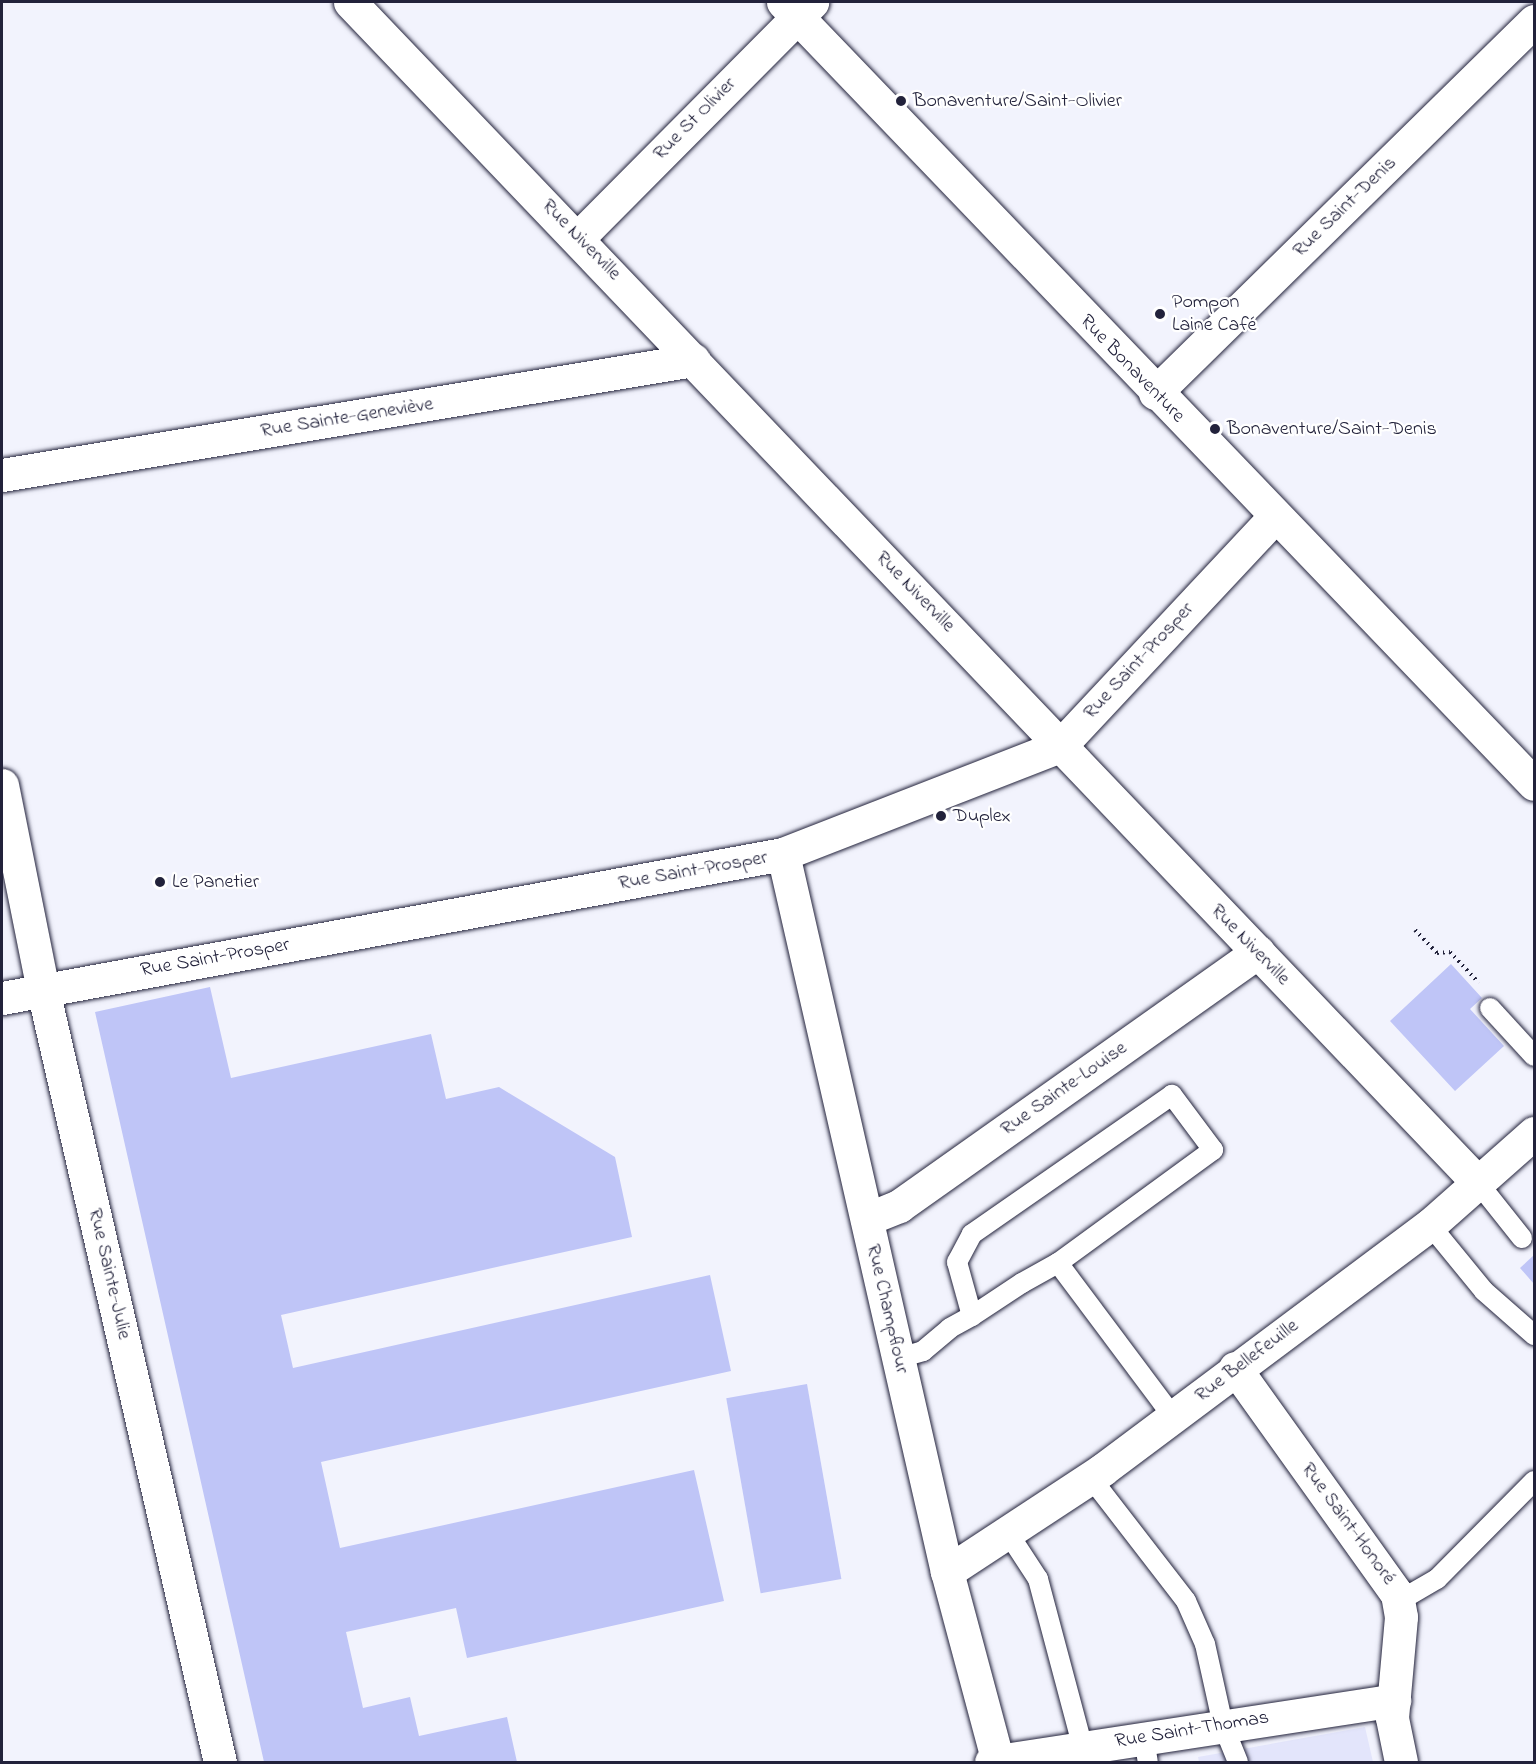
<!DOCTYPE html>
<html>
<head>
<meta charset="utf-8">
<style>
  body { margin:0 }
  #map { position:relative; width:1536px; height:1764px; overflow:hidden; background:#f2f3fd; font-family:"Indie Flower",sans-serif }
  div>[style] { position:absolute }
  [style*='--x'] { left:calc(var(--x)*1px); top:calc(var(--y)*1px); width:calc(var(--w)*1px); rotate:calc(var(--a)*1deg) }
  .built>* { inset:0; background:#e3e5fb }
  .building>* { inset:0; background:#bfc5f7; transform-origin:0 0 }
  .path>* { height:4px; margin-top:-2px; transform-origin:0; background:repeating-linear-gradient(90deg,#22223b 0 1.5px,transparent 0 6px) }
  .roads { filter:drop-shadow(0 0 2px #22223b) drop-shadow(0 0 2px #22223b) }
  .lane>* { height:20px; margin:-10px; padding:0 10px; transform-origin:10px; border-radius:10px; background:#fff }
  .street>* { height:33px; margin:-16.5px; padding:0 16.5px; transform-origin:16.5px; border-radius:16.5px; background:#fff }
  .secondary>* { height:33px; margin:-16.5px; padding:0 16.5px; transform-origin:16.5px; border-radius:16.5px; background:#fff }
  .dots>* { width:16px; height:16px; translate:-50% -50%; box-sizing:border-box; border:3px solid #fff; border-radius:50% }
  span { translate:-50% -50%; white-space:nowrap; text-align:center; line-height:1.15; -webkit-text-stroke:4.5px #fff; paint-order:stroke }
  .poi-label { font-size:20px; color:#22223b }
  .left { translate:0 -50%; text-align:left }
  .street-label { font-size:20px; color:#22223b }
  .frame { position:absolute; inset:0; border:3px solid #22223b; pointer-events:none }
</style>
</head>
<body>
<div id="map">
  <div class="built">
    <i style="clip-path:polygon(1365px 1727px,1373px 1762px,1199px 1762px,1198px 1757px)"></i>
  </div>
  <div class="building">
    <i style="clip-path:polygon(1451px 964px,1482px 998px,1470px 1009px,1504px 1046px,1455px 1091px,1390px 1021px)"></i>
    <i style="clip-path:polygon(210px 987px,231px 1078px,431px 1034px,446px 1099px,499px 1087px,615px 1157px,632px 1237px,281px 1315px,293px 1368px,710px 1275px,731px 1371px,321px 1462px,340px 1548px,694px 1470px,724px 1601px,467px 1658px,456px 1608px,346px 1632px,363px 1708px,410px 1697px,419px 1736px,507px 1717px,517px 1762px,264px 1762px,95px 1012px)"></i>
    <i style="clip-path:polygon(1534px 1255px,1534px 1284px,1520px 1268px)"></i>
    <i style="left:807px;top:1384px;width:198px;height:82px;rotate:80deg"></i>
  </div>
  <div class="path">
    <i style="--x:1415;--y:930;--w:32;--a:46"></i>
    <i style="--x:1437;--y:953;--w:13;--a:-4"></i>
    <i style="--x:1450;--y:952;--w:42;--a:46.9"></i>
  </div>
  <div class="roads">
    <div class="lane">
      <i style="--x:1490;--y:1008;--w:65;--a:47.5"></i>
      <i style="--x:1479;--y:1184;--w:69;--a:51.5"></i>
      <i style="--x:1430;--y:1225;--w:85;--a:50.7"></i>
      <i style="--x:1484;--y:1291;--w:67;--a:41.3"></i>
      <i style="--x:1058;--y:1263;--w:192;--a:53.2"></i>
      <i style="--x:899;--y:1358;--w:25;--a:-16"></i>
      <i style="--x:923;--y:1351;--w:35;--a:-40"></i>
      <i style="--x:950;--y:1328;--w:25;--a:-29"></i>
      <i style="--x:972;--y:1316;--w:60;--a:-33.4"></i>
      <i style="--x:1022;--y:1283;--w:41;--a:-29.1"></i>
      <i style="--x:1058;--y:1263;--w:192;--a:-36.1"></i>
      <i style="--x:1213;--y:1150;--w:69;--a:-126.7"></i>
      <i style="--x:1172;--y:1095;--w:244;--a:145.2"></i>
      <i style="--x:972;--y:1234;--w:32;--a:118"></i>
      <i style="--x:957;--y:1262;--w:56;--a:74.5"></i>
      <i style="--x:1091;--y:1478;--w:155;--a:52.3"></i>
      <i style="--x:1186;--y:1601;--w:47;--a:66.2"></i>
      <i style="--x:1205;--y:1644;--w:83;--a:77.5"></i>
      <i style="--x:1223;--y:1725;--w:40;--a:68"></i>
      <i style="--x:1008;--y:1533;--w:55;--a:56.9"></i>
      <i style="--x:1038;--y:1579;--w:175;--a:75.1"></i>
      <i style="--x:1399;--y:1601;--w:44;--a:-30.1"></i>
      <i style="--x:1437;--y:1579;--w:138;--a:-45.3"></i>
      <i style="--x:1144;--y:1738;--w:24;--a:81"></i>
    </div>
    <div class="street">
      <i style="--x:350;--y:2;--w:1635;--a:46.31"></i>
      <i style="--x:579;--y:237;--w:331;--a:-45.2"></i>
      <i style="--x:1155;--y:393;--w:531;--a:-44.47"></i>
      <i style="--x:2;--y:475;--w:701;--a:-9.45"></i>
      <i style="--x:2;--y:785;--w:209;--a:78.7"></i>
      <i style="--x:43;--y:990;--w:792;--a:77.09"></i>
      <i style="--x:783;--y:854;--w:736;--a:77.13"></i>
      <i style="--x:2;--y:998;--w:794;--a:-10.45"></i>
      <i style="--x:783;--y:854;--w:297;--a:-21.3"></i>
      <i style="--x:1060;--y:746;--w:315;--a:-46.9"></i>
      <i style="--x:867;--y:1219;--w:35;--a:-22"></i>
      <i style="--x:899;--y:1206;--w:440;--a:-35.3"></i>
      <i style="--x:1235;--y:1368;--w:278;--a:54.4"></i>
      <i style="--x:1397;--y:1594;--w:23;--a:80"></i>
      <i style="--x:1401;--y:1617;--w:101;--a:95.1"></i>
      <i style="--x:1392;--y:1718;--w:45;--a:78.4"></i>
      <i style="--x:991;--y:1762;--w:408;--a:-8.7"></i>
    </div>
    <div class="secondary">
      <i style="--x:783;--y:2;--w:1084;--a:46.16"></i>
      <i style="--x:998;--y:1762;--w:197;--a:-105"></i>
      <i style="--x:947;--y:1572;--w:186;--a:-33.3"></i>
      <i style="--x:1102;--y:1470;--w:409;--a:-36.8"></i>
      <i style="--x:1430;--y:1225;--w:139;--a:-41.5"></i>
    </div>
  </div>
  <div class="dots">
    <i style="left:901px;top:101px;background:#22223b"></i>
    <i style="left:1160px;top:314px;background:#22223b"></i>
    <i style="left:1215px;top:429px;background:#22223b"></i>
    <i style="left:941px;top:816px;background:#22223b"></i>
    <i style="left:160px;top:882px;background:#22223b"></i>
  </div>
  <div class="poi-label">
    <span class="left" style="left:913px;top:101px">Bonaventure/Saint-Olivier</span>
    <span class="left" style="left:1172px;top:314px">Pompon<br>Laine Café</span>
    <span class="left" style="left:1227px;top:429px">Bonaventure/Saint-Denis</span>
    <span class="left" style="left:953px;top:816px">Duplex</span>
    <span class="left" style="left:172px;top:882px">Le Panetier</span>
  </div>
  <div class="street-label">
    <span style="left:695px;top:119px;rotate:-45deg">Rue St Olivier</span>
    <span style="left:1345px;top:207px;rotate:-44deg">Rue Saint-Denis</span>
    <span style="left:581px;top:240px;rotate:46deg">Rue Niverville</span>
    <span style="left:1132px;top:369px;rotate:46deg">Rue Bonaventure</span>
    <span style="left:347px;top:418px;rotate:-9deg">Rue Sainte-Geneviève</span>
    <span style="left:915px;top:592px;rotate:46deg">Rue Niverville</span>
    <span style="left:1139px;top:661px;rotate:-47deg">Rue Saint-Prosper</span>
    <span style="left:693px;top:871px;rotate:-10deg">Rue Saint-Prosper</span>
    <span style="left:1250px;top:945px;rotate:46deg">Rue Niverville</span>
    <span style="left:215px;top:958px;rotate:-10deg">Rue Saint-Prosper</span>
    <span style="left:1064px;top:1089px;rotate:-35deg">Rue Sainte-Louise</span>
    <span style="left:109px;top:1274px;rotate:77deg">Rue Sainte-Julie</span>
    <span style="left:887px;top:1309px;rotate:77deg">Rue Champflour</span>
    <span style="left:1247px;top:1361px;rotate:-37deg">Rue Bellefeuille</span>
    <span style="left:1348px;top:1524px;rotate:54deg">Rue Saint-Honoré</span>
    <span style="left:1192px;top:1730px;rotate:-9deg">Rue Saint-Thomas</span>
  </div>
  <div class="frame"></div>
</div>
</body>
</html>
